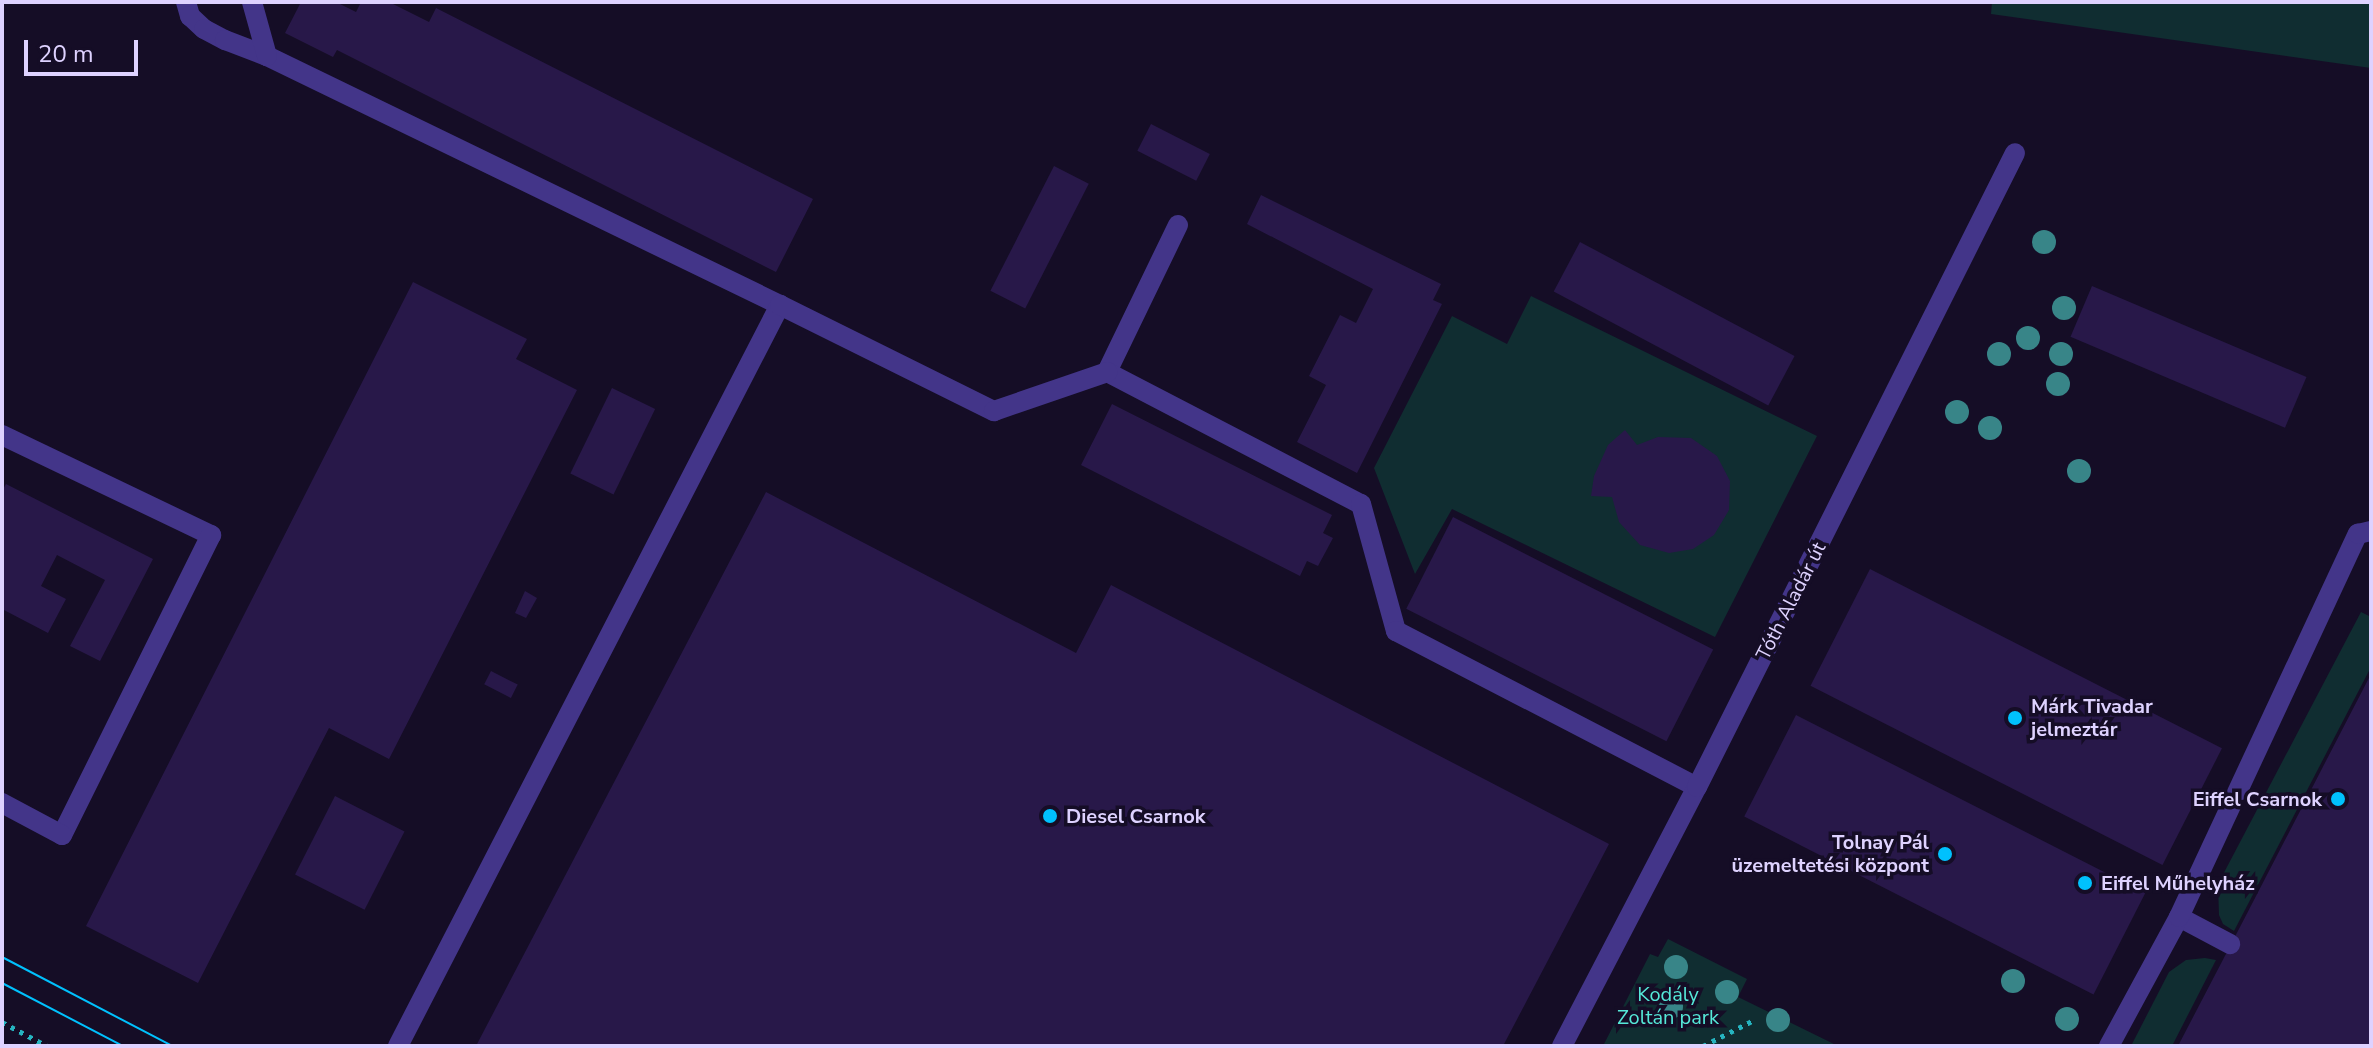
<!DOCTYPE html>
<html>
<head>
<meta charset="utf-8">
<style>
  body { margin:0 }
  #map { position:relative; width:2373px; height:1048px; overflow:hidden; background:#150d26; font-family:"Nunito Sans",sans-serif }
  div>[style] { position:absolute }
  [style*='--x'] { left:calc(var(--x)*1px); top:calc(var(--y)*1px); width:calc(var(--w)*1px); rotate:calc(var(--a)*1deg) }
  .green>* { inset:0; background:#102d31 }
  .building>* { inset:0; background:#281849; transform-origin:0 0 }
  .path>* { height:5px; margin-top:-2.5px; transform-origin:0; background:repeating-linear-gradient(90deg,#26b4c0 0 4px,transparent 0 10px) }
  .minor>* { height:20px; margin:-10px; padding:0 10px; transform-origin:10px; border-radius:10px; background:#433589 }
  .tram>* { height:2px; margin:-1px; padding:0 1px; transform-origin:1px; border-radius:1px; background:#00c1fd }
  .trees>* { width:24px; height:24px; margin:-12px; border-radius:50%; background:#388588 }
  .dots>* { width:22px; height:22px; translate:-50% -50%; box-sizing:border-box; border:4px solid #150d26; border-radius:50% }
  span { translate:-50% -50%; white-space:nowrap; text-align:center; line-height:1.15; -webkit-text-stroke:7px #150d26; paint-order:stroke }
  .street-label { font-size:20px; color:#ded2ff }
  .poi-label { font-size:20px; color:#ded2ff; font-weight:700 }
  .left { translate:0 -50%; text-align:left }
  .right { translate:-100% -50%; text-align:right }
  .park-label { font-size:20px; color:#55e8d8 }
  .frame { position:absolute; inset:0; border:4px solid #ded2ff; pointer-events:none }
  .scale { position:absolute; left:24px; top:40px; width:114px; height:36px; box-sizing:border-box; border:4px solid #ded2ff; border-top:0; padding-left:10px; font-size:24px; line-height:28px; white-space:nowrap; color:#ded2ff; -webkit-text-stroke:6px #150d26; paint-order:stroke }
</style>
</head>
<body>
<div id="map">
  <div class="green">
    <i style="clip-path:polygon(1992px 2px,2371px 2px,2371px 68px,1991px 14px)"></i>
    <i style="clip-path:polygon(1531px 296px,1817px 436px,1715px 637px,1452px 509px,1415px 574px,1374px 468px,1452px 316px,1507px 344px)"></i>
    <i style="clip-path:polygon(2361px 612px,2371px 617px,2371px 667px,2234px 931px,2223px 924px,2219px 915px,2218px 884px)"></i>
    <i style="clip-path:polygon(1668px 939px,1747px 979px,1738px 997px,1838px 1046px,1603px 1046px,1650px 954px,1658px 957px)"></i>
    <i style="clip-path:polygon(2205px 958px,2216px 960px,2172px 1046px,2131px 1046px,2169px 972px,2186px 960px)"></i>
  </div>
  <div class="building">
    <i style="clip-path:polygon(301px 2px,336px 2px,356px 12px,361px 2px,389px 2px,429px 22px,436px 8px,813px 199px,776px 272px,337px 50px,333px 57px,285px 33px)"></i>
    <i style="left:1151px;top:124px;width:66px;height:30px;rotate:27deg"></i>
    <i style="left:1054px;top:166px;width:39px;height:140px;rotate:27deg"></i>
    <i style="clip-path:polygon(1261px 195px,1441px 284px,1433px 300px,1442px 304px,1357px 473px,1297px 442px,1326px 385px,1309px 376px,1340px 315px,1356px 323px,1373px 289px,1247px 224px)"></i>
    <i style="left:1580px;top:242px;width:243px;height:56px;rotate:28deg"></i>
    <i style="clip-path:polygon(413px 282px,527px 339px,516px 359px,577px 390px,389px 759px,329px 728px,198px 983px,86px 926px)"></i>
    <i style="left:2092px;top:286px;width:233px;height:55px;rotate:23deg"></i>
    <i style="left:612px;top:388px;width:48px;height:95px;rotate:26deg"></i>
    <i style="clip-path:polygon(1112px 404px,1332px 515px,1323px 533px,1333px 538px,1318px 566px,1307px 561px,1300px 576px,1081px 465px)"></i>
    <i style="clip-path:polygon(1625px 430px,1637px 445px,1658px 437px,1691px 438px,1717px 456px,1730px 481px,1729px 510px,1714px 535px,1693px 549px,1669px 553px,1640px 545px,1619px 522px,1612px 497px,1591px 496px,1594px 476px,1608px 445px)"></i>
    <i style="clip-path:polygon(6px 484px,153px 559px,100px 661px,70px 646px,105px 580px,57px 555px,41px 586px,66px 599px,48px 633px,2px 609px,2px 491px)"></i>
    <i style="clip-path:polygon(766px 492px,1076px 653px,1111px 585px,1609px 844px,1503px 1046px,476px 1046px)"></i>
    <i style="left:1453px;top:517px;width:292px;height:103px;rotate:27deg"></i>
    <i style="left:1870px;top:569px;width:395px;height:131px;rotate:27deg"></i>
    <i style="clip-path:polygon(525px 591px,537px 598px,526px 618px,515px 613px)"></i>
    <i style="left:491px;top:671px;width:30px;height:15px;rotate:27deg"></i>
    <i style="clip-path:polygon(2371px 674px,2371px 1046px,2178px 1046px,2240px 927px)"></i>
    <i style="left:1796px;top:715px;width:392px;height:114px;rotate:27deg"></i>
    <i style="left:335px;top:796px;width:78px;height:88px;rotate:27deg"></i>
  </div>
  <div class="path">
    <i style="--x:2;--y:1022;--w:51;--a:28.1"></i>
    <i style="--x:1703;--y:1046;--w:55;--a:-27"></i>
  </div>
  <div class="minor">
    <i style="--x:186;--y:2;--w:15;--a:74"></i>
    <i style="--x:190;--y:16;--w:19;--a:43"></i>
    <i style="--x:204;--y:29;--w:24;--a:28"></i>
    <i style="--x:225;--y:40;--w:45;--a:20.9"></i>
    <i style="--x:267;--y:56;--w:570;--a:25.89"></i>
    <i style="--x:252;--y:2;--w:56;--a:74.5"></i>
    <i style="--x:1178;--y:225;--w:163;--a:115.8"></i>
    <i style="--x:1107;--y:372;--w:286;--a:27.5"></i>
    <i style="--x:1361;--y:504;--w:132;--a:74.6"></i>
    <i style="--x:1396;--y:631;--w:339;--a:27.4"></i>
    <i style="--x:2;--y:435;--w:232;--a:25.6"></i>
    <i style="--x:211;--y:535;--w:335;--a:116.4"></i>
    <i style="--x:62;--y:835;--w:68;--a:-151.9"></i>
    <i style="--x:2179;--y:917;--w:58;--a:27.9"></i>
    <i style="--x:398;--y:1046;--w:834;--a:-62.73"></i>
    <i style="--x:780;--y:305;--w:239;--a:26.4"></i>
    <i style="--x:994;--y:411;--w:120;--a:-19"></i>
    <i style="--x:1562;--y:1046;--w:292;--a:-62.5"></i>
    <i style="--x:1697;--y:787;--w:709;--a:-63.36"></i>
    <i style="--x:2109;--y:1046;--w:147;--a:-61.5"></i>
    <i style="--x:2179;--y:917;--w:423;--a:-65"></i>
    <i style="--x:2358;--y:534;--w:13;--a:-13"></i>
  </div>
  <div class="tram">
    <i style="--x:2;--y:957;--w:192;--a:27.6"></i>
    <i style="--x:2;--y:983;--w:136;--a:27.5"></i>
  </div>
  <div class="trees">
    <i style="left:2044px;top:242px"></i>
    <i style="left:2064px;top:308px"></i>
    <i style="left:2028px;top:338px"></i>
    <i style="left:1999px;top:354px"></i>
    <i style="left:2061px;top:354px"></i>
    <i style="left:2058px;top:384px"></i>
    <i style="left:1957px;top:412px"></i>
    <i style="left:1990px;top:428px"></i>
    <i style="left:2079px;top:471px"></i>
    <i style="left:1676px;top:967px"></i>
    <i style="left:2013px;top:981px"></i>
    <i style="left:1727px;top:992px"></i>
    <i style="left:1671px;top:1007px"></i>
    <i style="left:2067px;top:1019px"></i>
    <i style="left:1778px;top:1020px"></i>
  </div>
  <div class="dots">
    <i style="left:2015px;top:718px;background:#00c1fd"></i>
    <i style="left:2338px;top:799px;background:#00c1fd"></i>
    <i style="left:1050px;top:816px;background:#00c1fd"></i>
    <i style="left:1945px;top:854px;background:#00c1fd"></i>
    <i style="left:2085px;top:883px;background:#00c1fd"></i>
  </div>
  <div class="street-label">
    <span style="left:1791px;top:601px;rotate:-63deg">Tóth Aladár út</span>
  </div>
  <div class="poi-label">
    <span class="left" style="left:2031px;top:718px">Márk Tivadar<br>jelmeztár</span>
    <span class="right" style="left:2322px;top:799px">Eiffel Csarnok</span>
    <span class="left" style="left:1066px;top:816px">Diesel Csarnok</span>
    <span class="right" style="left:1929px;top:854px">Tolnay Pál<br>üzemeltetési központ</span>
    <span class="left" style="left:2101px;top:883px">Eiffel Műhelyház</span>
  </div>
  <div class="park-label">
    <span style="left:1668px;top:1006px">Kodály<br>Zoltán park</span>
  </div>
  <div class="frame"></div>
  <div class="scale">20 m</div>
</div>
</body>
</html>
